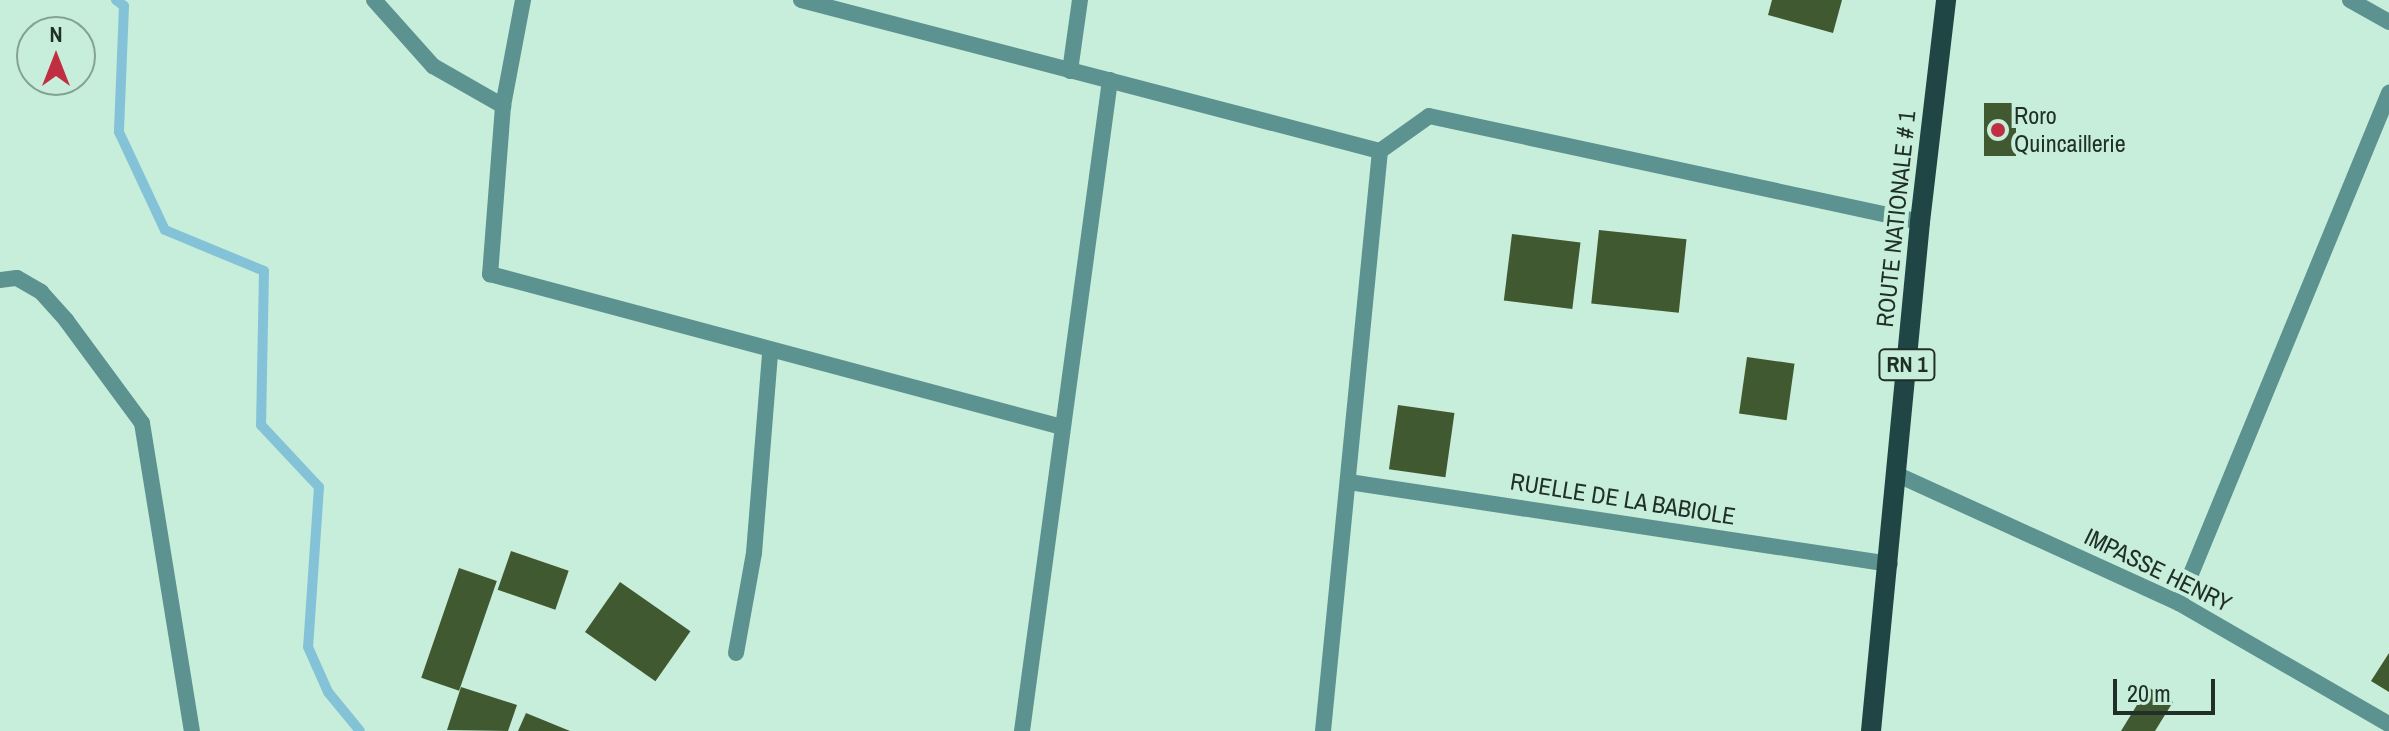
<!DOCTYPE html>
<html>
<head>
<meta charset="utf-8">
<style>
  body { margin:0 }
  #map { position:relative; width:2389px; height:731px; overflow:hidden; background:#c7eeda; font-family:"Archivo Narrow",sans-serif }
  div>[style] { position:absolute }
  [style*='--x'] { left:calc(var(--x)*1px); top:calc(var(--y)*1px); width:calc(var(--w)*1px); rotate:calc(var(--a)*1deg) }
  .stream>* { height:10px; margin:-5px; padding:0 5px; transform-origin:5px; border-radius:5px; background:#84c3d7 }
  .building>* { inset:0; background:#415930; transform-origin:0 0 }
  .lane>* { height:16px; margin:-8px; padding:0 8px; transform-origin:8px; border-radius:8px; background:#5c9390 }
  .street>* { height:16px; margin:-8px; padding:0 8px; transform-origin:8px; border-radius:8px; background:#5c9390 }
  .primary>* { height:20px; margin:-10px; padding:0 10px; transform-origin:10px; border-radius:10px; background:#1f4644 }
  .dots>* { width:22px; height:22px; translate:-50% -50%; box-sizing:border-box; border:4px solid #c7eeda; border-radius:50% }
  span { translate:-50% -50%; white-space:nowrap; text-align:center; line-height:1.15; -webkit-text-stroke:8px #c7eeda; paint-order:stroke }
  .shield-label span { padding:2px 6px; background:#c7eeda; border:2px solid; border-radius:6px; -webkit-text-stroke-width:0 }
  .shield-label { font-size:22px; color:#202f28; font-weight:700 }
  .poi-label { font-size:24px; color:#202f28 }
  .left { translate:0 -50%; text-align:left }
  .street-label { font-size:24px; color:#202f28 }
  .north { position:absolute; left:16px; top:16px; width:80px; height:80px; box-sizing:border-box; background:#c7eeda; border:2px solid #84a293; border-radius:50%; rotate:0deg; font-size:22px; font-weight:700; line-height:32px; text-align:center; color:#202f28 }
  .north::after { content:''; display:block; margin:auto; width:28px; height:36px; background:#bf2e41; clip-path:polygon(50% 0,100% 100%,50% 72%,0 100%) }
  .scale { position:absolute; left:2113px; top:679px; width:102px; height:36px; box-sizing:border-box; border:4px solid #202f28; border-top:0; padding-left:10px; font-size:24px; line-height:28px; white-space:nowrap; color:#202f28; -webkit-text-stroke:6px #c7eeda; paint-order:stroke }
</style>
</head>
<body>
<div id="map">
  <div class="stream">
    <i style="--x:116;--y:0;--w:10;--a:37"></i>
    <i style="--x:124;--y:6;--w:126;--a:92.3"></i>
    <i style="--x:119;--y:132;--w:108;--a:64.9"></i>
    <i style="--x:165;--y:230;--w:107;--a:22.5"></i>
    <i style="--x:264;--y:271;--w:154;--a:91.1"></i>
    <i style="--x:261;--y:425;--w:85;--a:46.9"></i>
    <i style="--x:319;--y:487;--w:160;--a:93.9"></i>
    <i style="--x:308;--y:647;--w:49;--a:66"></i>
    <i style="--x:328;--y:692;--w:50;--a:50.6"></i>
  </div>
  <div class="building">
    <i style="clip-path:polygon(1772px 0,1842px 0,1833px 33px,1768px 15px)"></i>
    <i style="left:1984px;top:103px;width:32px;height:53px"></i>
    <i style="left:1599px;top:230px;width:88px;height:74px;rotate:6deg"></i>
    <i style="left:1512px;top:234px;width:69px;height:67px;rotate:7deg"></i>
    <i style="left:1747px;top:357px;width:48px;height:57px;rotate:8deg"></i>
    <i style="left:1398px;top:405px;width:57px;height:65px;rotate:8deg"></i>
    <i style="left:511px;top:551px;width:61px;height:41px;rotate:19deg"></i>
    <i style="left:459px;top:568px;width:40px;height:116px;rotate:19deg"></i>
    <i style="left:620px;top:582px;width:86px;height:61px;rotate:35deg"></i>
    <i style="clip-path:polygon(2389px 653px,2389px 692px,2371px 681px)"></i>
    <i style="clip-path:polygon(461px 687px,517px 705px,508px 731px,447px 730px)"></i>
    <i style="clip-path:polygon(2148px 687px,2173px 702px,2155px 731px,2121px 731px)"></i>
    <i style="clip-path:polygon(526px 713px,570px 731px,518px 731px)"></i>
  </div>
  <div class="lane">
    <i style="--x:1070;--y:71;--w:72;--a:-82"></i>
    <i style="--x:2179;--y:603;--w:552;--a:-67.62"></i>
    <i style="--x:736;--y:653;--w:102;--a:-79.8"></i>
    <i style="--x:754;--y:553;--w:202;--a:-85.4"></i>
    <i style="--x:1022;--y:731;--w:657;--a:-82.3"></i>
  </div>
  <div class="street">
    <i style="--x:374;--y:0;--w:89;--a:48.2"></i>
    <i style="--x:433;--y:66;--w:81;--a:29.7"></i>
    <i style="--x:523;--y:0;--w:108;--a:100.7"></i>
    <i style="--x:503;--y:106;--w:169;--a:94.4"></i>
    <i style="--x:490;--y:274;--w:592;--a:14.98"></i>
    <i style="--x:801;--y:0;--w:598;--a:14.62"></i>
    <i style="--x:1380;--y:151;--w:60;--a:-35.5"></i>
    <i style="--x:1429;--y:116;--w:502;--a:12.18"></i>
    <i style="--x:2350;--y:0;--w:45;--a:29.4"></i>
    <i style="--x:0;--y:280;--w:17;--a:-7"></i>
    <i style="--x:17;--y:278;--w:28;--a:30"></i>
    <i style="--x:41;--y:292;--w:38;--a:48"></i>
    <i style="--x:66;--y:320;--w:128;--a:53.6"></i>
    <i style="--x:142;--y:423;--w:312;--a:80.8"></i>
    <i style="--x:1898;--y:475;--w:309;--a:24.5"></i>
    <i style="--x:2179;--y:603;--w:242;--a:30"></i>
    <i style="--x:1349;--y:482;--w:547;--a:8.62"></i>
    <i style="--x:1323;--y:731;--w:583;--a:-84.39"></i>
  </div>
  <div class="primary">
    <i style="--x:1871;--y:731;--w:511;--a:-84.5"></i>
    <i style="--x:1920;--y:222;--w:224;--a:-83.3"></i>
  </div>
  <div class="dots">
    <i style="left:1998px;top:130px;background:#bf2e41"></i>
  </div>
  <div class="shield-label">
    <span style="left:1907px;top:365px">RN 1</span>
  </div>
  <div class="poi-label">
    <span class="left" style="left:2014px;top:130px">Roro<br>Quincaillerie</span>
  </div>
  <div class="street-label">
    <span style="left:1896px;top:219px;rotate:-84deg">ROUTE NATIONALE # 1</span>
    <span style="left:1623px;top:499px;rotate:9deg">RUELLE DE LA BABIOLE</span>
    <span style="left:2158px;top:570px;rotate:26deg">IMPASSE HENRY</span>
  </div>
  <div class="north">N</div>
  <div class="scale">20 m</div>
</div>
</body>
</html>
